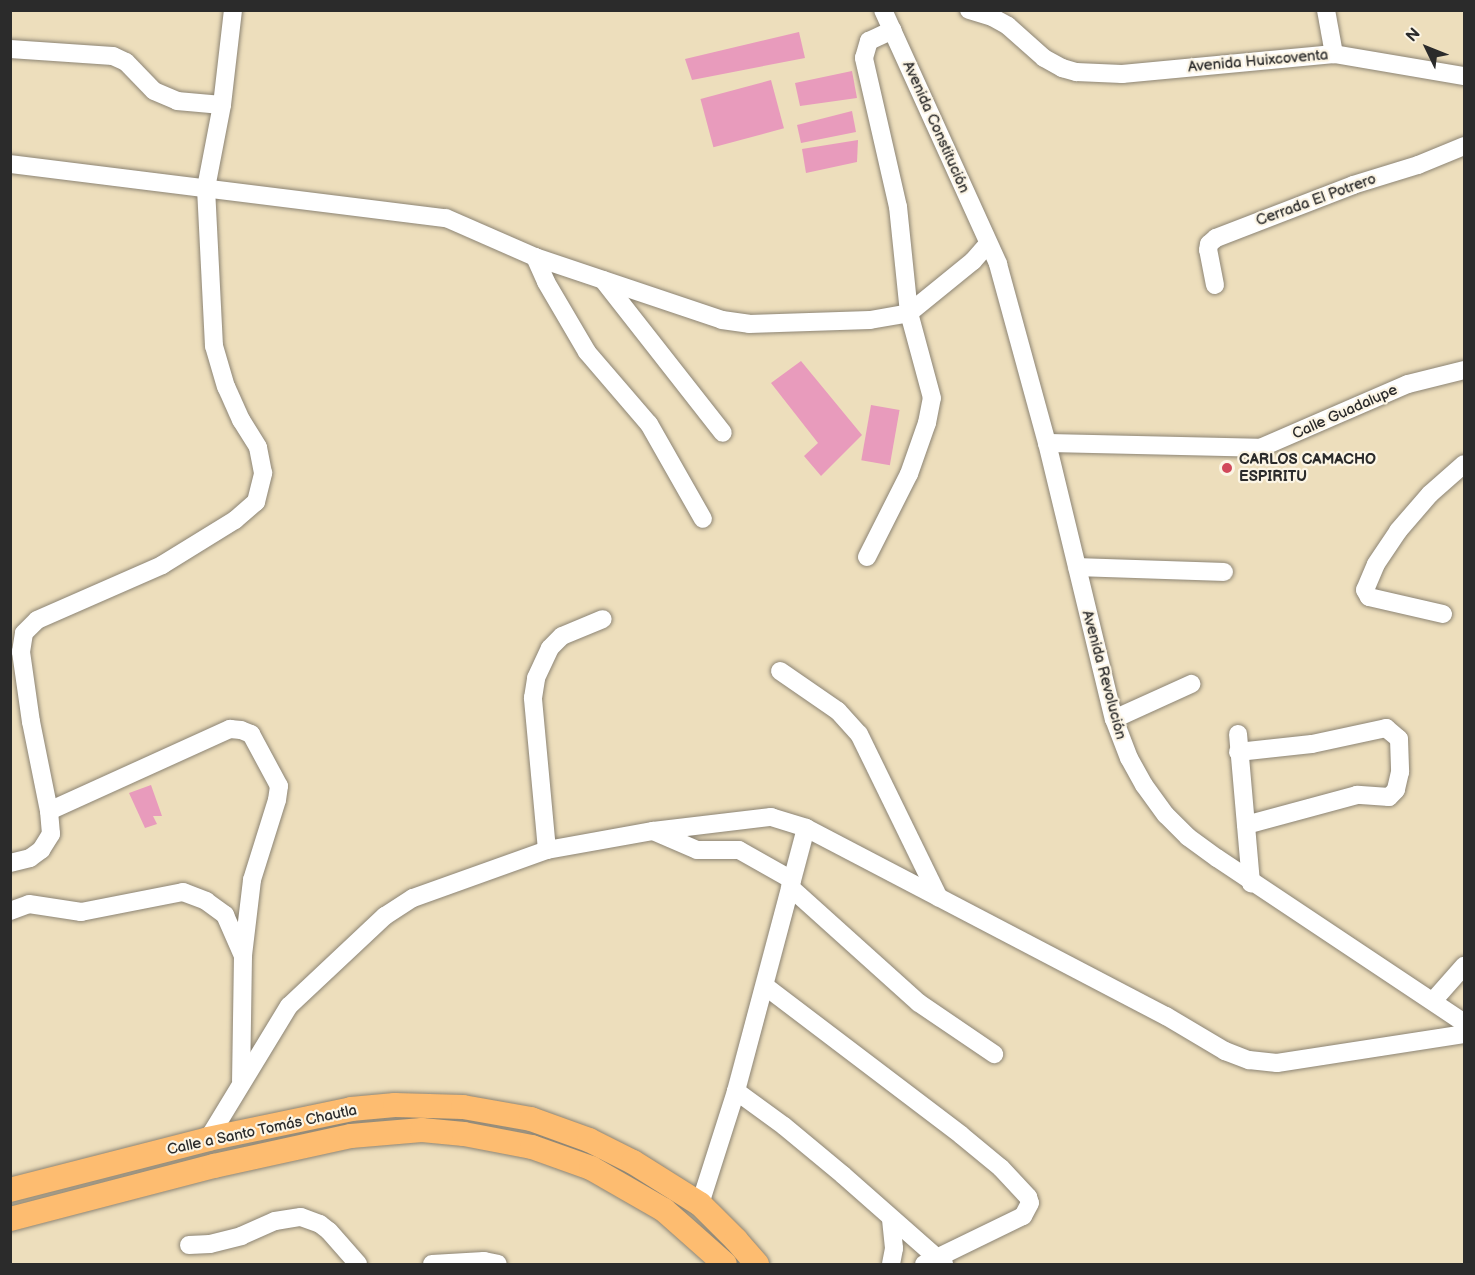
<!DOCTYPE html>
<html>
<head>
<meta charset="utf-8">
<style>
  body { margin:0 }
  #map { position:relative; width:1475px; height:1275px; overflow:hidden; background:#eddebc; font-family:"Balsamiq Sans",sans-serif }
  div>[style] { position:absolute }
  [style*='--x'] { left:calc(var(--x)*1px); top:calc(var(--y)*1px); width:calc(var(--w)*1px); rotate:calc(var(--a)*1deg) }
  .building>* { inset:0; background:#e89bbc; transform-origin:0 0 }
  .roads { filter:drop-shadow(0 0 2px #8c8474) drop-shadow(0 0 2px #8c8474) }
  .minor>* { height:18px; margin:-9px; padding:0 9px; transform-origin:9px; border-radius:9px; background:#fff }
  .major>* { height:24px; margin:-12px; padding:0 12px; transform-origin:12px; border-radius:12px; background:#fdbc70 }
  .dots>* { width:16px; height:16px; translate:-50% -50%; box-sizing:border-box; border:3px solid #fcf5e5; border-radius:50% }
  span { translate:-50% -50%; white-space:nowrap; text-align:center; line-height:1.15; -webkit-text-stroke:4.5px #fcf5e5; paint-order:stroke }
  .street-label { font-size:15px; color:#2b2b2b }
  .poi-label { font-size:15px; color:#2b2b2b; font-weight:700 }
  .left { translate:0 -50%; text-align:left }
  .frame { position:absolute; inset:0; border:12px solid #2b2b2b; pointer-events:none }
  .north { position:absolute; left:1397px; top:18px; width:60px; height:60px; -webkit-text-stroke:4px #fcf5e5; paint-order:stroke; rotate:313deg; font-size:16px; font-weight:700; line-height:24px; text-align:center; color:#2b2b2b }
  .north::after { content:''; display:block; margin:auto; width:21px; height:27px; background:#2b2b2b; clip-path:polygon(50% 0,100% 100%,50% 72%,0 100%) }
</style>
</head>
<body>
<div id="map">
  <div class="building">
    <i style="clip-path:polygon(799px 32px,805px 58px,692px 80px,685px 59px)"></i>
    <i style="clip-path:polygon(852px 71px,857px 98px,800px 106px,795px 83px)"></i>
    <i style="left:771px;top:80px;width:50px;height:73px;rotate:75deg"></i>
    <i style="clip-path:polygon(852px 111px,856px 132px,801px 143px,797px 125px)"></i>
    <i style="clip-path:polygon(858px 140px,857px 162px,806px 173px,802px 149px)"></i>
    <i style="clip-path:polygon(801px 361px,862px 435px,821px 476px,804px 456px,818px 443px,771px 383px)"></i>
    <i style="left:871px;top:405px;width:29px;height:56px;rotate:10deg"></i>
    <i style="clip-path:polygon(151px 785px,162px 816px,153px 816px,157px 824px,145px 828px,129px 793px)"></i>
  </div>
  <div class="roads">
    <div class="minor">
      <i style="--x:883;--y:10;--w:279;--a:65.6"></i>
      <i style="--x:998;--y:264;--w:186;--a:74.7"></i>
      <i style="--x:1047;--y:443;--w:284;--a:76.4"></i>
      <i style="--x:1114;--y:719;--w:42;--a:69"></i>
      <i style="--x:1129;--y:758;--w:31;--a:61"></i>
      <i style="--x:1144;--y:785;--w:37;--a:54"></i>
      <i style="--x:1166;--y:815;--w:31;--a:45"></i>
      <i style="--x:1188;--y:837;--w:36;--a:36"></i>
      <i style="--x:1217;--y:858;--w:297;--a:33.7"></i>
      <i style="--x:969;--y:10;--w:24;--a:17"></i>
      <i style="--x:992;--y:17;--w:18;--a:29"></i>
      <i style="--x:1008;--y:26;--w:48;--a:41.6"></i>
      <i style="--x:1044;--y:58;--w:21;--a:29"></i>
      <i style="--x:1062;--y:68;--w:15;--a:16"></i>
      <i style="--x:1076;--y:72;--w:46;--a:2.5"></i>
      <i style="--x:1122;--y:74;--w:213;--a:-5.4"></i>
      <i style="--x:1334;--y:54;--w:132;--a:9.6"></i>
      <i style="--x:1326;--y:10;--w:45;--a:79.7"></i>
      <i style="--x:10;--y:49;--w:103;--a:3.9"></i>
      <i style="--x:113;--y:56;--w:14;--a:25"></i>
      <i style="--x:126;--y:62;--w:40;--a:46"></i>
      <i style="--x:154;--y:91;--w:25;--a:23"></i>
      <i style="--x:177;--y:101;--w:45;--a:5.1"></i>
      <i style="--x:10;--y:164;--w:439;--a:7.1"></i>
      <i style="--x:446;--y:218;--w:97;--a:23.7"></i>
      <i style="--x:535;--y:257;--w:197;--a:18.6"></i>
      <i style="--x:722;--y:320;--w:27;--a:8"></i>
      <i style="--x:749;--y:324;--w:121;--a:-1.9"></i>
      <i style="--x:870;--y:320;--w:40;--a:-10"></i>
      <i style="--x:909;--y:313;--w:82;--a:-39.1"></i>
      <i style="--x:973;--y:261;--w:23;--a:-49"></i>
      <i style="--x:535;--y:257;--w:27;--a:66"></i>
      <i style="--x:546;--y:282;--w:81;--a:59.6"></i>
      <i style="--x:587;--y:352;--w:95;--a:49.3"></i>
      <i style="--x:649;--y:424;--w:109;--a:60.4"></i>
      <i style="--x:603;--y:280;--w:194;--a:51.9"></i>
      <i style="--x:1215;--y:285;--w:36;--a:-101"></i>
      <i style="--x:1208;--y:250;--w:6;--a:-81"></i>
      <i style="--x:1209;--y:244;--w:9;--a:-41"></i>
      <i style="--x:1216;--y:238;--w:147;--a:-21.1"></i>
      <i style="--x:1353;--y:185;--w:68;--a:-17.1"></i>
      <i style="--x:1418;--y:165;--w:50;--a:-22.4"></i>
      <i style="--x:1047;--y:443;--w:213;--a:1.3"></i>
      <i style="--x:1260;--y:448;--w:161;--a:-23.4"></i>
      <i style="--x:1408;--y:384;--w:58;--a:-14"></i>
      <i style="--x:867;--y:557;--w:93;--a:-63.2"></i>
      <i style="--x:909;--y:474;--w:54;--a:-70.6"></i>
      <i style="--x:927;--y:423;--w:25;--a:-79"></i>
      <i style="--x:932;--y:398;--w:88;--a:-105.1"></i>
      <i style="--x:909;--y:313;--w:107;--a:-95.9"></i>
      <i style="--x:898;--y:207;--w:153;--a:-102.9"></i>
      <i style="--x:864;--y:58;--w:18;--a:-74"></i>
      <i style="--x:869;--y:41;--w:26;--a:-25"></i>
      <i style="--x:1077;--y:567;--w:147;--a:1.9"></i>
      <i style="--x:1443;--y:614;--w:76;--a:-167.1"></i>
      <i style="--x:1369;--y:597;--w:8;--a:-120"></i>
      <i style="--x:1365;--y:590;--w:28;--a:-67"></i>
      <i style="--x:1376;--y:564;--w:40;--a:-56"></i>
      <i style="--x:1398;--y:531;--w:49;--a:-49.1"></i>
      <i style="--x:1430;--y:494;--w:45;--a:-41.4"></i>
      <i style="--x:780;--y:671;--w:70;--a:34.6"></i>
      <i style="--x:838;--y:711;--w:31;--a:48"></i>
      <i style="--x:859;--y:734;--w:182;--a:64"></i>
      <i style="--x:1114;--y:719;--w:85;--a:-24.4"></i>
      <i style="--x:1238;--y:734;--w:150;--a:85"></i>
      <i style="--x:1238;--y:752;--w:74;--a:-6.2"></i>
      <i style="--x:1312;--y:744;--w:76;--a:-12.2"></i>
      <i style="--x:1386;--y:728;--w:17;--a:40"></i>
      <i style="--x:1399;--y:739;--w:33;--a:88"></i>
      <i style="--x:1400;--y:772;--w:18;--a:103"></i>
      <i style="--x:1396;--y:790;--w:10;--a:135"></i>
      <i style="--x:1389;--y:797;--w:32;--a:-176"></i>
      <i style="--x:1357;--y:795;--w:115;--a:164.9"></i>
      <i style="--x:49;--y:811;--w:91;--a:-101.4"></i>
      <i style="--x:31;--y:722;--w:71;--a:-98.1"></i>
      <i style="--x:21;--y:652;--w:19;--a:-81"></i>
      <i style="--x:24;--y:633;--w:18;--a:-45"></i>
      <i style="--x:37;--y:620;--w:137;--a:-23.7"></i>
      <i style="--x:162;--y:565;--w:86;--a:-31.7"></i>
      <i style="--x:235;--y:520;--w:28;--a:-41"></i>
      <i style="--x:256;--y:502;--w:30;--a:-76"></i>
      <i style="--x:263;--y:473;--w:26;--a:-101"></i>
      <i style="--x:258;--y:447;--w:32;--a:-122"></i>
      <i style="--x:241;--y:420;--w:36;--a:-114"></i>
      <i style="--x:226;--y:387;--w:43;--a:-106.3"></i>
      <i style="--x:214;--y:346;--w:158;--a:-92.9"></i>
      <i style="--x:206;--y:188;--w:85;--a:-79.1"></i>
      <i style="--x:222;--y:105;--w:96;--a:-83.4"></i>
      <i style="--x:653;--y:831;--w:48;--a:23.4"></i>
      <i style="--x:697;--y:850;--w:42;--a:0"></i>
      <i style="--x:739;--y:850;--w:61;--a:29.5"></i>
      <i style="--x:547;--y:850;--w:153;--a:-95.3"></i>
      <i style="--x:533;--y:698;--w:20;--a:-81"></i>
      <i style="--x:536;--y:678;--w:33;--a:-65"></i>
      <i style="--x:550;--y:648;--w:17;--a:-45"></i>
      <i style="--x:562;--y:636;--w:44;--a:-22.5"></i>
      <i style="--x:10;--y:863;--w:21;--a:-14"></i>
      <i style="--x:30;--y:858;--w:14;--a:-36"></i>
      <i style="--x:41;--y:850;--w:19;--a:-58"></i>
      <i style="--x:51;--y:834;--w:23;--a:-95"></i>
      <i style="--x:49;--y:811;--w:199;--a:-24.4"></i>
      <i style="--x:230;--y:729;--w:11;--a:5"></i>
      <i style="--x:241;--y:730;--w:11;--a:22"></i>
      <i style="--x:251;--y:734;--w:59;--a:61.7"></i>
      <i style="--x:279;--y:786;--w:14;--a:98"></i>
      <i style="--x:277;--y:800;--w:84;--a:107.4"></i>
      <i style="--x:252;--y:880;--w:77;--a:96.8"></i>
      <i style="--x:790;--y:887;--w:173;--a:42"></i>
      <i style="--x:919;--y:1003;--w:91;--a:34.2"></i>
      <i style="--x:10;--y:911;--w:20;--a:-20"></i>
      <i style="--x:29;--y:904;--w:53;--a:8.7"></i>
      <i style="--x:81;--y:912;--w:104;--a:-11.1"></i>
      <i style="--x:183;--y:892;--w:25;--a:21"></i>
      <i style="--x:206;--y:901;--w:24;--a:36"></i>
      <i style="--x:225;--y:915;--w:45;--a:66.3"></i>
      <i style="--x:243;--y:956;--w:125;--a:90.9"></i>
      <i style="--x:765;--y:986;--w:246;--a:37.2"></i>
      <i style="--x:961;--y:1135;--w:52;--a:39.5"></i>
      <i style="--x:1001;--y:1168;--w:40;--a:47"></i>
      <i style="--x:1028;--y:1197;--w:6;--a:72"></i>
      <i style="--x:1030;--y:1203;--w:15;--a:118"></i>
      <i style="--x:1023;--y:1216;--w:110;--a:154.1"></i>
      <i style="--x:1433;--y:1001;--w:47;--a:-48.5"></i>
      <i style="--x:736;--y:1091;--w:59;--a:36.1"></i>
      <i style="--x:784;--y:1126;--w:77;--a:39.7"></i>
      <i style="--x:843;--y:1175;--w:135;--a:41.4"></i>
      <i style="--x:208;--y:1139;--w:156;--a:-58.7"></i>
      <i style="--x:289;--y:1006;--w:132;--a:-43.2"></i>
      <i style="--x:385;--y:916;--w:33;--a:-33"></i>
      <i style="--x:413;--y:898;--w:142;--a:-19.7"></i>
      <i style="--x:547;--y:850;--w:108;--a:-10.2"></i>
      <i style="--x:653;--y:831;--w:119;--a:-6.8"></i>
      <i style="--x:771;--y:817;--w:37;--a:17"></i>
      <i style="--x:806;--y:828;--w:406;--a:27.6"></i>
      <i style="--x:1166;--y:1016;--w:69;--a:30.7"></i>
      <i style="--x:1225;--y:1051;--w:26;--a:21"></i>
      <i style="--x:1249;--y:1060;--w:28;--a:6"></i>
      <i style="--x:1277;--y:1063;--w:189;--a:-8.8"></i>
      <i style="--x:700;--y:1204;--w:119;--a:-72.3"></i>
      <i style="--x:736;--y:1091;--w:272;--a:-75.1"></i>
      <i style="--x:189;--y:1245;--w:21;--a:-3"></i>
      <i style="--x:210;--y:1244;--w:32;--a:-14"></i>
      <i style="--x:241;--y:1236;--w:37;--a:-24"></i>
      <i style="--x:275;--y:1221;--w:26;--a:-9"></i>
      <i style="--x:301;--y:1217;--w:20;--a:20"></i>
      <i style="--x:320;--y:1224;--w:11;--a:38"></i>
      <i style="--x:329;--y:1231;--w:44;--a:48.7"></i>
      <i style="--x:432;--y:1264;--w:52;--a:-3.3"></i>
      <i style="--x:484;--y:1261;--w:14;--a:12"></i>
      <i style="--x:891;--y:1264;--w:16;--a:-79"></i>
      <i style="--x:894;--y:1248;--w:30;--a:-96"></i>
    </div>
    <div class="major">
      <i style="--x:10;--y:1190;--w:204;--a:-14.4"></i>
      <i style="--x:208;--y:1139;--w:146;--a:-11.8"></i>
      <i style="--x:351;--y:1109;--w:44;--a:-5.2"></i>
      <i style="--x:395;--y:1105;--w:68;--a:1.7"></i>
      <i style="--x:463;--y:1107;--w:69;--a:10"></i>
      <i style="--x:531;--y:1119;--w:62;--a:19.9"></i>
      <i style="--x:589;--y:1140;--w:49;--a:26.6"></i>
      <i style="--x:633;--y:1162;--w:79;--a:32.1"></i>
      <i style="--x:700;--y:1204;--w:51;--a:45"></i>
      <i style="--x:736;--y:1240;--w:32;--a:49"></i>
      <i style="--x:10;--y:1219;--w:211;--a:-14.6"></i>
      <i style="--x:214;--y:1166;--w:140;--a:-12.4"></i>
      <i style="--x:351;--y:1136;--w:71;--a:-4.8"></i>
      <i style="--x:422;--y:1130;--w:42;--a:5.4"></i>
      <i style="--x:464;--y:1134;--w:69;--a:10.8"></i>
      <i style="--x:532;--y:1147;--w:63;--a:19.6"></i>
      <i style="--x:591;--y:1168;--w:84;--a:29.9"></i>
      <i style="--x:664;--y:1210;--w:81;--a:41.5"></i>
    </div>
  </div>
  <div class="dots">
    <i style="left:1227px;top:468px;background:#d1495b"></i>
  </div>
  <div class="street-label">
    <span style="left:1258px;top:61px;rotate:-5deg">Avenida Huixcoventa</span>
    <span style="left:936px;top:127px;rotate:66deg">Avenida Constitución</span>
    <span style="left:1316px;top:200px;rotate:-20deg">Cerrada El Potrero</span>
    <span style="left:1345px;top:412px;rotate:-24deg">Calle Guadalupe</span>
    <span style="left:1104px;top:675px;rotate:75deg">Avenida Revolución</span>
    <span style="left:262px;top:1130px;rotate:-12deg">Calle a Santo Tomás Chautla</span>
  </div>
  <div class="poi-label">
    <span class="left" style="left:1239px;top:468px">CARLOS CAMACHO<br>ESPIRITU</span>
  </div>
  <div class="frame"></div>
  <div class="north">N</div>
</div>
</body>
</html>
